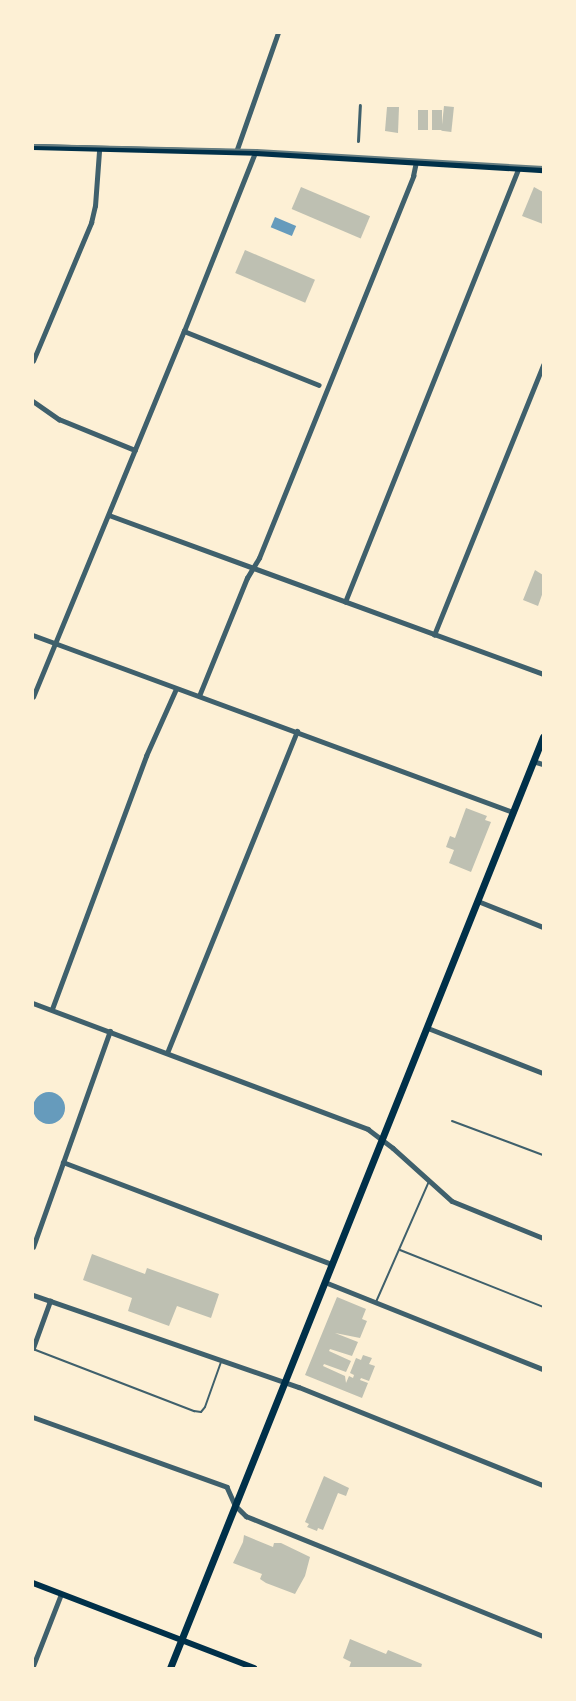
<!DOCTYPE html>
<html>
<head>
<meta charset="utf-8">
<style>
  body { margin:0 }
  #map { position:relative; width:576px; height:1701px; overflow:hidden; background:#fdf0d5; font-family:Manrope,sans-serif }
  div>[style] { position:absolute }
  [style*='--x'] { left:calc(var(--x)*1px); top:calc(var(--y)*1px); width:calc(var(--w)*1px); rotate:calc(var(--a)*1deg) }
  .water>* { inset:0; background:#669bbc; transform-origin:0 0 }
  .round { border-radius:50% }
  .building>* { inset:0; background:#bec0b2; transform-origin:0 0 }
  .service>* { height:2px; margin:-1px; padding:0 1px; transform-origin:1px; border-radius:1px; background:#3f606c }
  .pedestrian>* { height:3px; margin:-1.5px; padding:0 1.5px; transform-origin:1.5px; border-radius:1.5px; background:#3f606c }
  .minor>* { height:4.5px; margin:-2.25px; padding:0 2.25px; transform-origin:2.25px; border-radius:2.25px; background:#3f606c }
  .secondary>* { height:6px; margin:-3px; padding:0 3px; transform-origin:3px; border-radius:3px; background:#003049 }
  .primary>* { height:7px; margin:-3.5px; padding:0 3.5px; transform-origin:3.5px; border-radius:3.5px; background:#003049 }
  .tram>* { height:1.5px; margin:-0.75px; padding:0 0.75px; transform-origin:0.75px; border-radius:0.75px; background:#657d81 }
  span { translate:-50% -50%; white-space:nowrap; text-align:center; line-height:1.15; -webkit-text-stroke:5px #fdf0d5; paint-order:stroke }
  .frame { position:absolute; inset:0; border:34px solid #fdf0d5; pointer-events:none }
</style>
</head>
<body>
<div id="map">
  <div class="water">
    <i style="left:275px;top:217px;width:23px;height:11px;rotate:23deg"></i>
    <i class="round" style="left:33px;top:1092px;width:32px;height:32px"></i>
  </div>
  <div class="building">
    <i style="left:444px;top:106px;width:10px;height:25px;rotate:6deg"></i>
    <i style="clip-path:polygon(387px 107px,399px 107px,398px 133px,385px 131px)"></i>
    <i style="left:418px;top:110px;width:10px;height:20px"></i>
    <i style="left:432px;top:110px;width:10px;height:20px"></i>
    <i style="left:301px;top:187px;width:75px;height:24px;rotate:23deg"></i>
    <i style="clip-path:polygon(534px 187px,543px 192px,543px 224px,522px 216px)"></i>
    <i style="left:245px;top:250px;width:76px;height:25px;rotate:23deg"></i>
    <i style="clip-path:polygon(535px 570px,543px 575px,543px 592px,538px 606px,523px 600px)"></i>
    <i style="clip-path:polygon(466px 808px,487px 816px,485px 820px,491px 822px,471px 872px,449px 863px,454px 850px,446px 847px,450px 836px,455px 838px)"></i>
    <i style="clip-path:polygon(92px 1254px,145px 1274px,147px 1268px,219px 1294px,211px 1318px,177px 1306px,169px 1326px,128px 1311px,132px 1298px,83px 1280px)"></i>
    <i style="clip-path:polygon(337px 1297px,366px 1309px,362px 1319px,367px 1321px,360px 1338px,335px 1333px,358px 1342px,352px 1356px,330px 1349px,329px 1351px,351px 1361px,346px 1372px,324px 1364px,323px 1366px,345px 1376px,346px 1383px,349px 1376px,353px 1378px,354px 1375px,350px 1373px,356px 1358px,361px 1360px,363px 1355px,372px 1358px,369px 1364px,375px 1366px,369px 1381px,361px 1378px,360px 1380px,368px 1383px,362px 1398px,305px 1375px)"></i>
    <i style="clip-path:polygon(324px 1476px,349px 1488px,346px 1496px,338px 1493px,323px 1530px,318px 1528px,317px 1531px,307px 1527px,309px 1524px,305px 1522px)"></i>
    <i style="clip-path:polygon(244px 1535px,273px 1547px,274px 1543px,281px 1543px,310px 1557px,305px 1576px,295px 1594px,266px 1583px,260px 1579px,262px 1574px,233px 1563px,243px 1542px)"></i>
    <i style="clip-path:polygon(350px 1639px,386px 1654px,388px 1650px,422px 1664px,421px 1668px,349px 1668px,351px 1662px,343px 1658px)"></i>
  </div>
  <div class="service">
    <i style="--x:452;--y:1121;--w:97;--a:20.5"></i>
    <i style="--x:400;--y:1250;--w:154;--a:21.7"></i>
    <i style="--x:376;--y:1302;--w:132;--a:-66.3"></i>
    <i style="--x:33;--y:1349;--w:173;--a:21.1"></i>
    <i style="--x:194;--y:1411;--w:7;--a:8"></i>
    <i style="--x:201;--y:1412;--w:6;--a:-51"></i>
    <i style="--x:205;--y:1407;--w:48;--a:-70.4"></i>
  </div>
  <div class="pedestrian">
    <i style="--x:358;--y:141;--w:36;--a:-87"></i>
  </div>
  <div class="minor">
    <i style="--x:236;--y:152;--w:126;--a:-70.6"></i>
    <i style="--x:184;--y:331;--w:145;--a:21.8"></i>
    <i style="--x:33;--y:361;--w:150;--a:-67.2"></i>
    <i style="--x:91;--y:223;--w:17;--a:-77"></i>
    <i style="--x:95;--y:206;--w:55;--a:-85.8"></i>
    <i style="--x:33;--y:401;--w:32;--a:35"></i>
    <i style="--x:59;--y:419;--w:82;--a:22.2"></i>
    <i style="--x:109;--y:515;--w:462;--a:20.1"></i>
    <i style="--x:345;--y:602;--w:468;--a:-68.2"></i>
    <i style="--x:33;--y:635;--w:512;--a:20.24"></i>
    <i style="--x:434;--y:635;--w:291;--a:-68"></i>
    <i style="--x:199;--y:696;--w:127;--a:-67.9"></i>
    <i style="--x:247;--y:578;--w:23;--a:-59"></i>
    <i style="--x:259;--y:558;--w:412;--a:-68"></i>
    <i style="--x:413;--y:176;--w:14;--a:-78"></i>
    <i style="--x:33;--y:697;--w:396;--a:-67.6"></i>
    <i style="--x:184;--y:331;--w:192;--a:-68.3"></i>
    <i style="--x:533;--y:761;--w:10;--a:17"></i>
    <i style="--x:478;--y:901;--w:70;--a:21.8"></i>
    <i style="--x:33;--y:1003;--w:358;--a:20.6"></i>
    <i style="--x:368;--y:1129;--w:31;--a:37"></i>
    <i style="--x:393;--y:1148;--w:79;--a:41.9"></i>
    <i style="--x:452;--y:1201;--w:98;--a:22.1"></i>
    <i style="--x:52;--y:1009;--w:270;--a:-69.6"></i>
    <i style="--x:146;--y:756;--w:73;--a:-65.9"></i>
    <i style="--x:428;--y:1028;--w:123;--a:21.4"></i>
    <i style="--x:167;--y:1053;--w:347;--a:-68"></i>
    <i style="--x:63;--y:1162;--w:288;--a:20.8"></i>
    <i style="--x:33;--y:1247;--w:229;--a:-70.4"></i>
    <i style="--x:325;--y:1282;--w:235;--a:21.8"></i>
    <i style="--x:33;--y:1295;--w:281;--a:19.1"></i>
    <i style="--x:299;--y:1387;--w:263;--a:21.9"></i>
    <i style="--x:33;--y:1348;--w:50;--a:-70.1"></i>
    <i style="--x:33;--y:1417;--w:206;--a:19.8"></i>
    <i style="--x:227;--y:1487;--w:20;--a:66"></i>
    <i style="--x:235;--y:1505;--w:16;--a:45"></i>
    <i style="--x:246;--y:1516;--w:320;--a:22"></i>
    <i style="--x:33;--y:1666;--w:77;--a:-68.7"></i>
  </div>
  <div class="secondary">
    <i style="--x:33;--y:147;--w:222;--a:1.5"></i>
    <i style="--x:255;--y:153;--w:289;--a:3.4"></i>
    <i style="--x:33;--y:1583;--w:237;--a:21"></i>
  </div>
  <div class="primary">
    <i style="--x:170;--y:1668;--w:1003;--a:-68.17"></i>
  </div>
  <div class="tram">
    <i style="--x:33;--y:145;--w:224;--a:1.3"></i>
    <i style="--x:257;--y:150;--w:287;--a:3.4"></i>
  </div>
  <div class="frame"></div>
</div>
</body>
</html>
